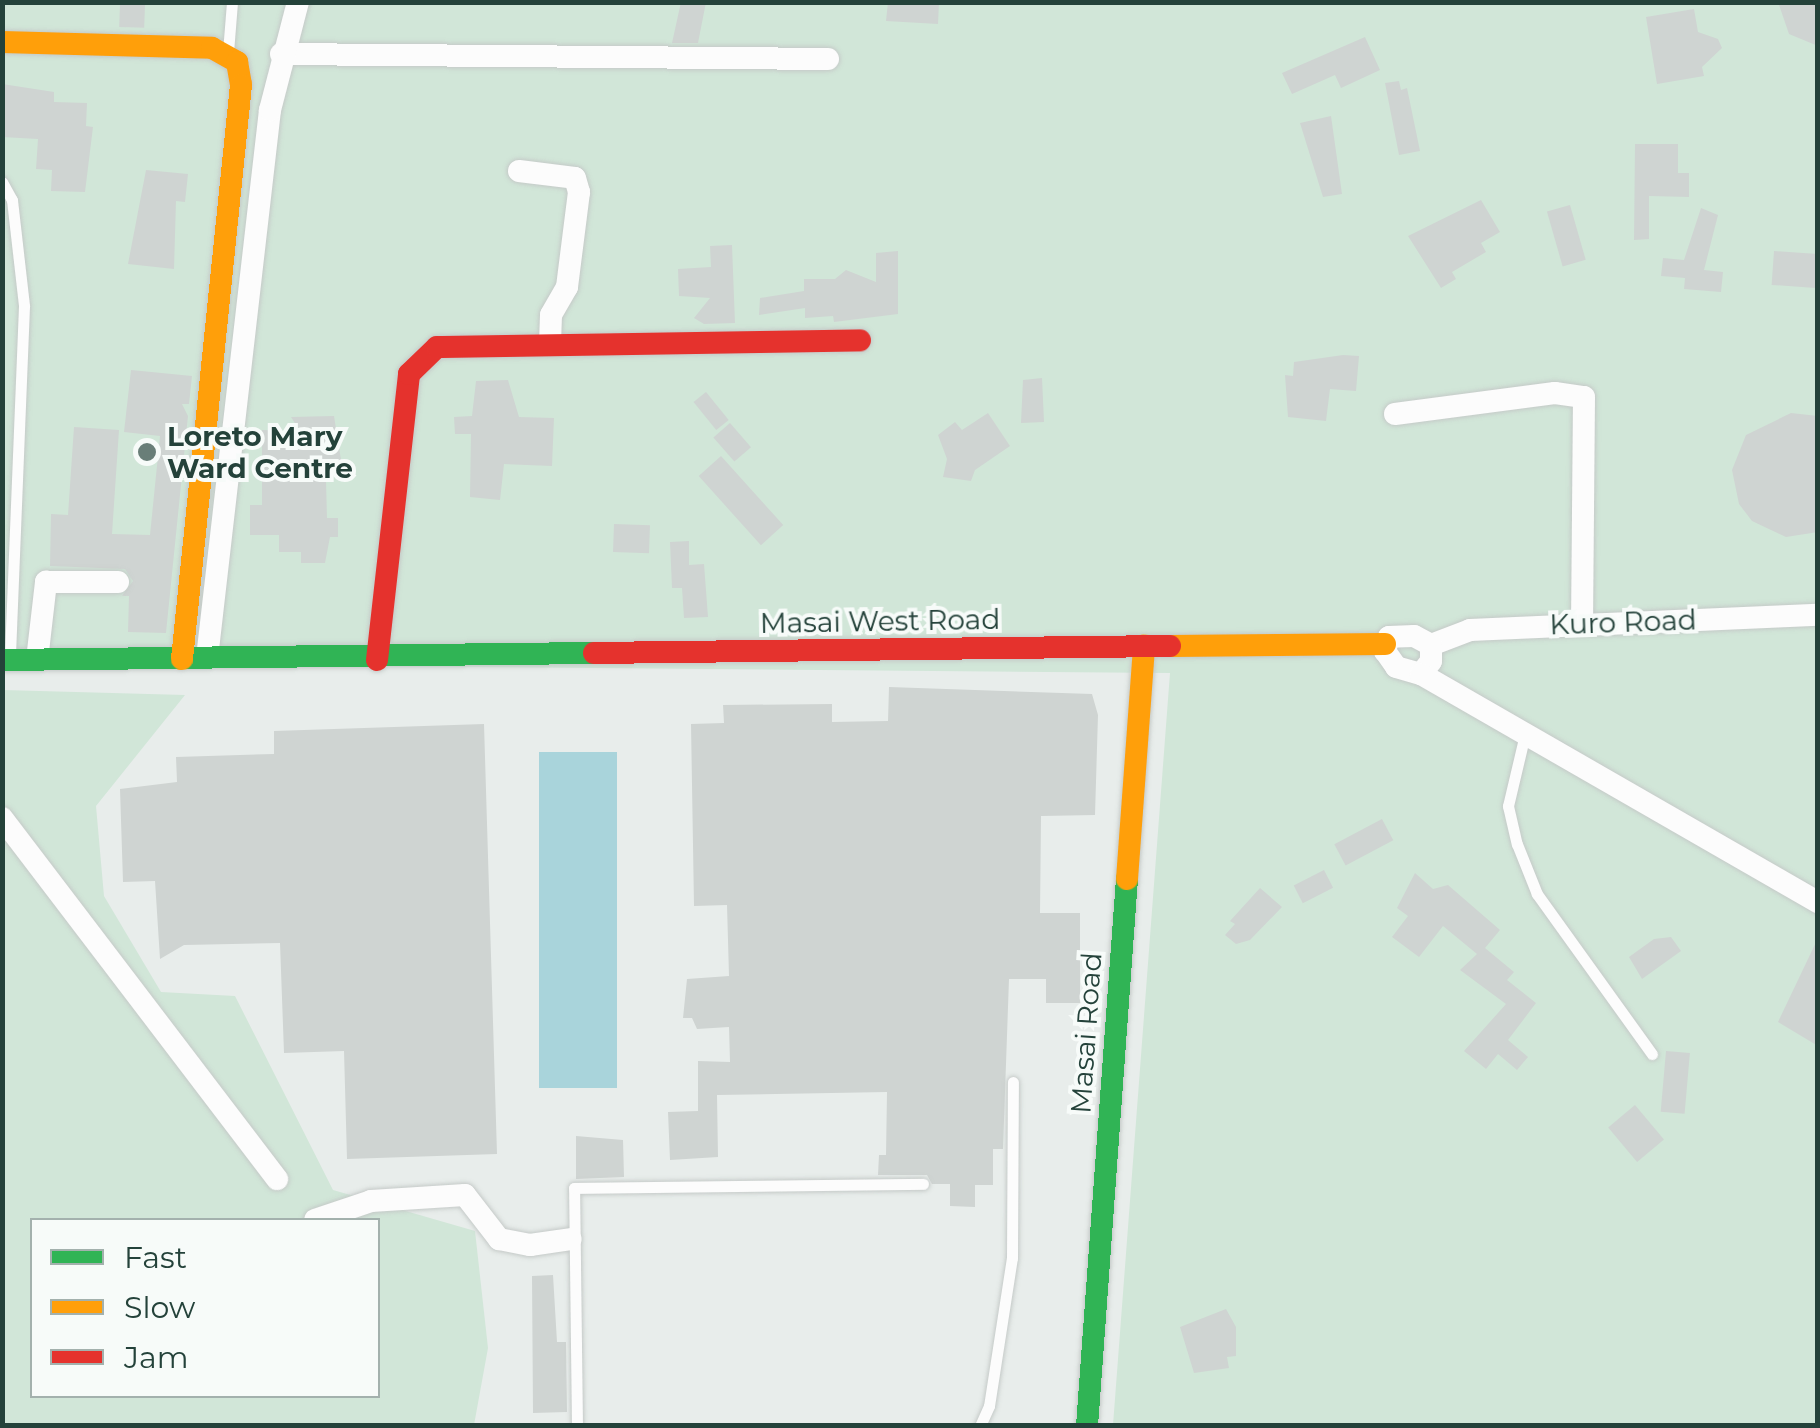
<!DOCTYPE html>
<html>
<head>
<meta charset="utf-8">
<style>
  body { margin:0 }
  #map { position:relative; width:1820px; height:1428px; overflow:hidden; background:#e8edeb; font-family:Montserrat,sans-serif }
  div>[style] { position:absolute }
  [style*='--x'] { left:calc(var(--x)*1px); top:calc(var(--y)*1px); width:calc(var(--w)*1px); rotate:calc(var(--a)*1deg) }
  .green>* { inset:0; background:#d1e6d8 }
  .water>* { inset:0; background:#a9d4db; transform-origin:0 0 }
  .building>* { inset:0; background:#cfd4d2; transform-origin:0 0 }
  .roads { filter:drop-shadow(0 0 2px #c5cac8) drop-shadow(0 0 2px #c5cac8) }
  .lane>* { height:11px; margin:-5.5px; padding:0 5.5px; transform-origin:5.5px; border-radius:5.5px; background:#fcfcfc }
  .street>* { height:22px; margin:-11px; padding:0 11px; transform-origin:11px; border-radius:11px; background:#fcfcfc }
  .fast>* { height:22px; margin:-11px; padding:0 11px; transform-origin:11px; border-radius:11px; background:#30b455 }
  .slow>* { height:22px; margin:-11px; padding:0 11px; transform-origin:11px; border-radius:11px; background:#ff9f0a }
  .jam>* { height:22px; margin:-11px; padding:0 11px; transform-origin:11px; border-radius:11px; background:#e5322d }
  .dots>* { width:28px; height:28px; translate:-50% -50%; box-sizing:border-box; border:5px solid #f7fbf9; border-radius:50% }
  span { translate:-50% -50%; white-space:nowrap; text-align:center; line-height:1.15; -webkit-text-stroke:8px #f7fbf9; paint-order:stroke }
  .poi-label { font-size:28px; color:#24423a; font-weight:700 }
  .left { translate:0 -50%; text-align:left }
  .street-label { font-size:28px; color:#24423a }
  .frame { position:absolute; inset:0; border:5px solid #24423a; pointer-events:none }
  .legend { position:absolute; left:30px; top:1218px; width:350px; height:180px; box-sizing:border-box; background:#f7fbf9; border:2px solid #a3b1ad; margin:0; padding:12px 18px; list-style:none; font-size:30px; color:#24423a }
  .legend li { display:flex; align-items:center; gap:20px; height:50px }
  .legend b { width:50px; border:2px solid #a3b1ad }
</style>
</head>
<body>
<div id="map">
  <div class="green">
    <i style="clip-path:polygon(3px 3px,1817px 3px,1817px 1425px,1113px 1425px,1170px 673px,3px 663px)"></i>
    <i style="clip-path:polygon(evenodd,3px 690px,185px 695px,96px 806px,104px 896px,161px 992px,235px 996px,333px 1190px,475px 1231px,488px 1348px,474px 1425px,3px 1426px,3px 690px,32px 1220px,378px 1220px,378px 1396px,32px 1396px,32px 1220px)"></i>
  </div>
  <div class="water">
    <i style="left:539px;top:752px;width:78px;height:336px"></i>
  </div>
  <div class="building">
    <i style="clip-path:polygon(681px 2px,706px 2px,698px 43px,672px 43px)"></i>
    <i style="clip-path:polygon(888px 2px,939px 2px,938px 24px,886px 21px)"></i>
    <i style="clip-path:polygon(1778px 2px,1818px 2px,1818px 46px,1789px 34px)"></i>
    <i style="left:120px;top:4px;width:25px;height:23px;rotate:2deg"></i>
    <i style="clip-path:polygon(1694px 9px,1698px 32px,1718px 39px,1722px 48px,1702px 67px,1704px 76px,1657px 84px,1646px 17px)"></i>
    <i style="clip-path:polygon(1365px 37px,1380px 70px,1341px 88px,1335px 75px,1292px 94px,1282px 73px)"></i>
    <i style="clip-path:polygon(1399px 81px,1401px 90px,1407px 88px,1420px 151px,1399px 155px,1385px 83px)"></i>
    <i style="clip-path:polygon(2px 84px,54px 92px,54px 102px,87px 103px,86px 126px,93px 127px,85px 192px,51px 191px,52px 170px,36px 169px,38px 139px,2px 137px)"></i>
    <i style="clip-path:polygon(1331px 116px,1342px 194px,1323px 197px,1300px 123px)"></i>
    <i style="clip-path:polygon(1635px 144px,1678px 144px,1678px 173px,1689px 173px,1689px 197px,1649px 196px,1649px 239px,1634px 240px)"></i>
    <i style="clip-path:polygon(146px 170px,188px 174px,185px 202px,176px 201px,174px 269px,128px 264px)"></i>
    <i style="clip-path:polygon(1481px 200px,1500px 232px,1481px 243px,1486px 252px,1452px 272px,1456px 279px,1441px 288px,1408px 236px)"></i>
    <i style="left:1570px;top:205px;width:57px;height:24px;rotate:74deg"></i>
    <i style="clip-path:polygon(1701px 208px,1718px 215px,1704px 270px,1723px 272px,1721px 292px,1684px 289px,1685px 278px,1661px 276px,1663px 258px,1684px 260px)"></i>
    <i style="clip-path:polygon(732px 245px,735px 323px,704px 324px,694px 318px,710px 298px,679px 296px,678px 269px,711px 267px,710px 246px)"></i>
    <i style="clip-path:polygon(898px 251px,898px 314px,834px 322px,833px 316px,805px 318px,805px 308px,759px 315px,760px 298px,804px 291px,804px 279px,835px 279px,846px 270px,876px 282px,876px 253px)"></i>
    <i style="left:1774px;top:251px;width:44px;height:34px;rotate:4deg"></i>
    <i style="clip-path:polygon(1343px 355px,1359px 356px,1356px 391px,1330px 389px,1326px 421px,1288px 417px,1285px 375px,1293px 376px,1294px 362px)"></i>
    <i style="clip-path:polygon(131px 370px,192px 376px,189px 404px,182px 404px,188px 416px,166px 633px,128px 632px,129px 596px,122px 596px,133px 581px,125px 569px,50px 566px,51px 514px,68px 515px,74px 427px,119px 430px,112px 534px,150px 535px,160px 436px,124px 432px)"></i>
    <i style="clip-path:polygon(1042px 378px,1044px 422px,1021px 423px,1023px 380px)"></i>
    <i style="clip-path:polygon(508px 380px,519px 417px,554px 418px,552px 466px,504px 464px,500px 500px,470px 497px,471px 434px,455px 434px,454px 417px,472px 416px,476px 381px)"></i>
    <i style="left:706px;top:392px;width:36px;height:16px;rotate:51deg"></i>
    <i style="clip-path:polygon(988px 413px,1010px 446px,975px 470px,971px 481px,943px 477px,947px 459px,938px 435px,955px 422px,962px 430px)"></i>
    <i style="clip-path:polygon(1791px 413px,1818px 416px,1818px 532px,1786px 537px,1752px 521px,1739px 504px,1732px 470px,1746px 435px)"></i>
    <i style="clip-path:polygon(334px 416px,342px 466px,332px 467px,333px 480px,326px 481px,327px 518px,338px 518px,338px 537px,330px 537px,325px 563px,301px 563px,301px 552px,279px 552px,279px 535px,250px 535px,250px 505px,262px 505px,262px 430px,300px 431px,291px 417px)"></i>
    <i style="left:730px;top:423px;width:32px;height:22px;rotate:49deg"></i>
    <i style="left:721px;top:456px;width:93px;height:30px;rotate:48deg"></i>
    <i style="left:614px;top:524px;width:36px;height:28px;rotate:2deg"></i>
    <i style="clip-path:polygon(689px 541px,689px 565px,704px 564px,708px 617px,684px 618px,682px 588px,672px 588px,670px 542px)"></i>
    <i style="clip-path:polygon(889px 687px,1092px 694px,1098px 715px,1095px 815px,1041px 816px,1040px 913px,1080px 913px,1080px 1003px,1046px 1003px,1046px 979px,1009px 979px,1003px 1149px,993px 1149px,993px 1185px,975px 1185px,975px 1207px,950px 1206px,950px 1184px,932px 1184px,927px 1175px,878px 1175px,879px 1155px,886px 1155px,887px 1092px,717px 1095px,718px 1157px,670px 1160px,668px 1112px,698px 1111px,698px 1061px,730px 1062px,729px 1027px,697px 1029px,692px 1018px,683px 1018px,687px 979px,729px 976px,727px 905px,694px 906px,691px 724px,724px 723px,723px 705px,832px 704px,832px 722px,888px 721px)"></i>
    <i style="clip-path:polygon(484px 724px,497px 1154px,347px 1159px,344px 1051px,284px 1053px,280px 943px,184px 945px,160px 959px,155px 881px,123px 882px,120px 789px,177px 782px,176px 757px,274px 754px,274px 731px)"></i>
    <i style="left:1382px;top:819px;width:24px;height:54px;rotate:62deg"></i>
    <i style="left:1324px;top:870px;width:20px;height:34px;rotate:63deg"></i>
    <i style="clip-path:polygon(1415px 873px,1433px 889px,1448px 885px,1500px 930px,1485px 948px,1514px 972px,1507px 980px,1536px 1003px,1508px 1040px,1528px 1057px,1517px 1070px,1498px 1054px,1486px 1069px,1464px 1051px,1506px 1004px,1460px 970px,1477px 954px,1443px 926px,1419px 957px,1392px 937px,1408px 916px,1397px 908px)"></i>
    <i style="clip-path:polygon(1260px 888px,1282px 907px,1250px 940px,1236px 944px,1225px 935px,1235px 924px,1230px 921px)"></i>
    <i style="clip-path:polygon(1671px 937px,1681px 951px,1642px 979px,1629px 957px,1654px 939px)"></i>
    <i style="clip-path:polygon(1818px 938px,1818px 1046px,1778px 1022px)"></i>
    <i style="left:1666px;top:1051px;width:24px;height:61px;rotate:5deg"></i>
    <i style="left:1635px;top:1105px;width:45px;height:35px;rotate:50deg"></i>
    <i style="clip-path:polygon(576px 1136px,623px 1140px,624px 1177px,576px 1179px)"></i>
    <i style="clip-path:polygon(553px 1275px,557px 1342px,566px 1342px,567px 1412px,533px 1413px,532px 1276px)"></i>
    <i style="clip-path:polygon(1226px 1309px,1236px 1327px,1236px 1356px,1227px 1357px,1229px 1368px,1194px 1373px,1180px 1327px)"></i>
  </div>
  <div class="roads">
    <div class="lane">
      <i style="--x:228;--y:52;--w:50;--a:-85.4"></i>
      <i style="--x:2;--y:182;--w:21;--a:61"></i>
      <i style="--x:12;--y:200;--w:107;--a:83.5"></i>
      <i style="--x:24;--y:306;--w:354;--a:92.3"></i>
      <i style="--x:1525;--y:734;--w:74;--a:103.3"></i>
      <i style="--x:1508;--y:806;--w:39;--a:77"></i>
      <i style="--x:1517;--y:844;--w:54;--a:68.2"></i>
      <i style="--x:1537;--y:894;--w:197;--a:54.3"></i>
      <i style="--x:577;--y:1426;--w:238;--a:-90.7"></i>
      <i style="--x:574;--y:1188;--w:349;--a:-0.7"></i>
      <i style="--x:980;--y:1426;--w:22;--a:-66"></i>
      <i style="--x:989;--y:1406;--w:150;--a:-81.2"></i>
      <i style="--x:1012;--y:1258;--w:176;--a:-89.7"></i>
    </div>
    <div class="street">
      <i style="--x:281;--y:54;--w:547;--a:0.52"></i>
      <i style="--x:519;--y:171;--w:56;--a:7.1"></i>
      <i style="--x:575;--y:178;--w:15;--a:74"></i>
      <i style="--x:579;--y:192;--w:96;--a:97.2"></i>
      <i style="--x:567;--y:287;--w:32;--a:120"></i>
      <i style="--x:551;--y:315;--w:30;--a:92"></i>
      <i style="--x:1395;--y:414;--w:161;--a:-7.5"></i>
      <i style="--x:1555;--y:393;--w:29;--a:8"></i>
      <i style="--x:1584;--y:397;--w:226;--a:90.5"></i>
      <i style="--x:1431;--y:645;--w:42;--a:-21"></i>
      <i style="--x:1470;--y:630;--w:348;--a:-2.5"></i>
      <i style="--x:207;--y:658;--w:552;--a:-83.44"></i>
      <i style="--x:270;--y:110;--w:112;--a:-75.5"></i>
      <i style="--x:37;--y:660;--w:79;--a:-83.4"></i>
      <i style="--x:46;--y:582;--w:72;--a:0"></i>
      <i style="--x:1421;--y:674;--w:16;--a:-52"></i>
      <i style="--x:1431;--y:661;--w:16;--a:-90"></i>
      <i style="--x:1431;--y:645;--w:19;--a:-152"></i>
      <i style="--x:1414;--y:636;--w:25;--a:178"></i>
      <i style="--x:1389;--y:637;--w:15;--a:106"></i>
      <i style="--x:1385;--y:651;--w:19;--a:55"></i>
      <i style="--x:1396;--y:667;--w:26;--a:16"></i>
      <i style="--x:1421;--y:674;--w:458;--a:29.9"></i>
      <i style="--x:2;--y:818;--w:454;--a:52.7"></i>
      <i style="--x:315;--y:1220;--w:59;--a:-18.7"></i>
      <i style="--x:371;--y:1201;--w:94;--a:-3.7"></i>
      <i style="--x:465;--y:1195;--w:56;--a:52.3"></i>
      <i style="--x:499;--y:1239;--w:32;--a:11"></i>
      <i style="--x:530;--y:1245;--w:41;--a:-8.3"></i>
    </div>
    <div class="fast">
      <i style="--x:2;--y:660;--w:592;--a:-0.68"></i>
      <i style="--x:1087;--y:1426;--w:548;--a:-85.82"></i>
    </div>
    <div class="slow">
      <i style="--x:2;--y:42;--w:210;--a:1.6"></i>
      <i style="--x:212;--y:48;--w:29;--a:29"></i>
      <i style="--x:237;--y:62;--w:23;--a:80"></i>
      <i style="--x:241;--y:85;--w:577;--a:95.87"></i>
      <i style="--x:1170;--y:646;--w:215;--a:-0.5"></i>
      <i style="--x:1127;--y:879;--w:234;--a:-85.8"></i>
    </div>
    <div class="jam">
      <i style="--x:594;--y:653;--w:576;--a:-0.7"></i>
      <i style="--x:377;--y:660;--w:288;--a:-83.6"></i>
      <i style="--x:409;--y:374;--w:39;--a:-44"></i>
      <i style="--x:437;--y:347;--w:423;--a:-0.9"></i>
    </div>
  </div>
  <div class="dots">
    <i style="left:147px;top:452px;background:#697e78"></i>
  </div>
  <div class="poi-label">
    <span class="left" style="left:167px;top:452px">Loreto Mary<br>Ward Centre</span>
  </div>
  <div class="street-label">
    <span style="left:880px;top:621px;rotate:-1deg">Masai West Road</span>
    <span style="left:1623px;top:622px;rotate:-2deg">Kuro Road</span>
    <span style="left:1086px;top:1033px;rotate:-86deg">Masai Road</span>
  </div>
  <div class="frame"></div>
  <ul class="legend">
  <li><b style="height:12px;background:#30b455"></b>Fast</li>
  <li><b style="height:12px;background:#ff9f0a"></b>Slow</li>
  <li><b style="height:12px;background:#e5322d"></b>Jam</li>
  </ul>
</div>
</body>
</html>
